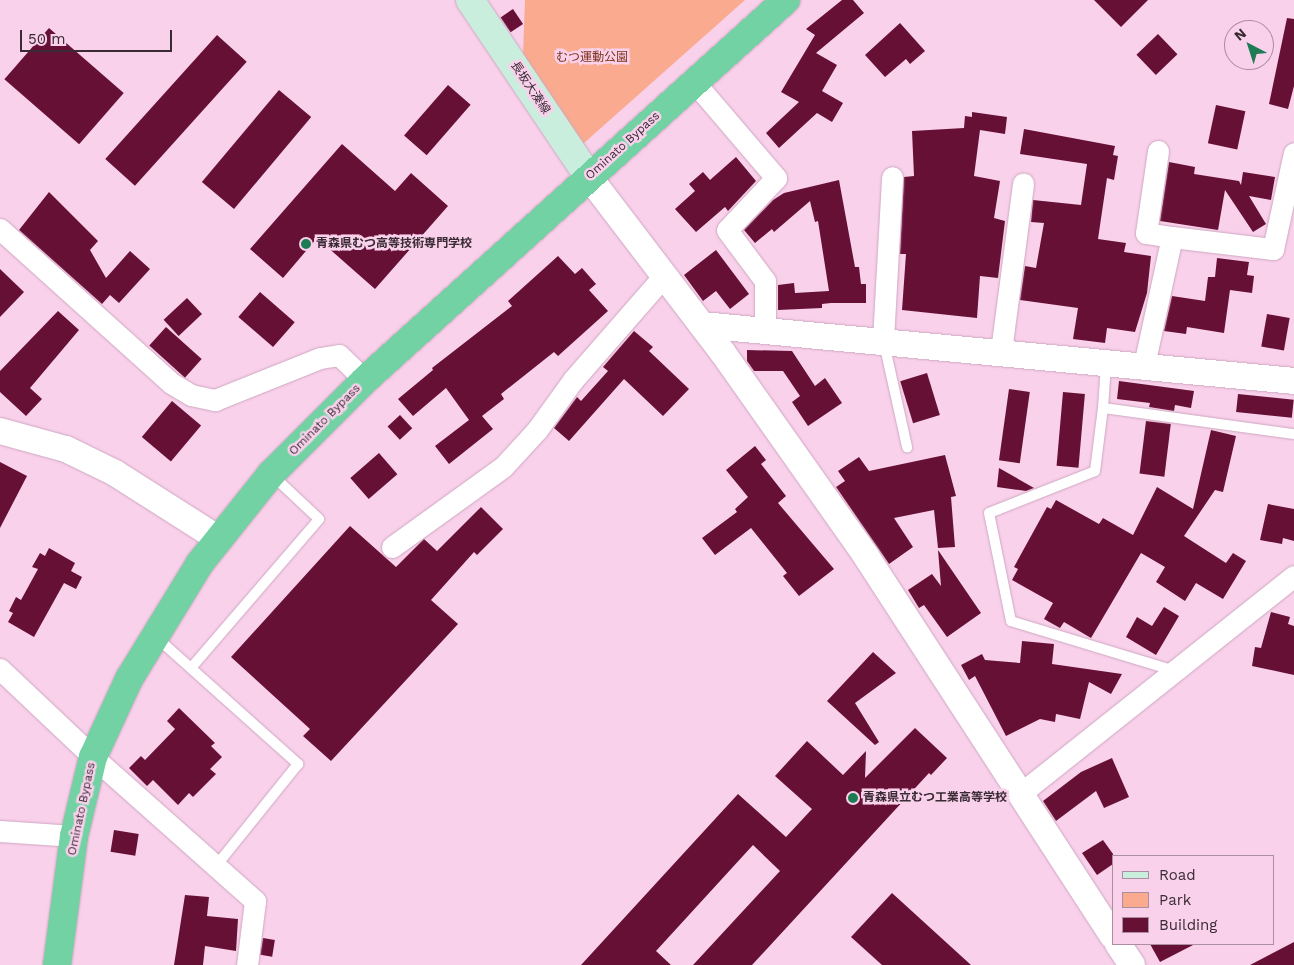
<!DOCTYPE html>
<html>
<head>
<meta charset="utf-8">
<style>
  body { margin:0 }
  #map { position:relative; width:1294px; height:965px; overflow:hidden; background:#f9d1eb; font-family:"Work Sans","Noto Sans JP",sans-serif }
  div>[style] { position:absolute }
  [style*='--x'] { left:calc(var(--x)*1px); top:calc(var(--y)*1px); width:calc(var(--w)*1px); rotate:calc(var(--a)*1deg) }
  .green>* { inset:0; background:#faaa8e }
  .building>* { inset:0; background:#671036; transform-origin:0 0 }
  .roads { filter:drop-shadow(0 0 1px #cea7c0) drop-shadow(0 0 1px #cea7c0) }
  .service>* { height:10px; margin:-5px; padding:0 5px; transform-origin:5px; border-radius:5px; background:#fff }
  .minor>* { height:21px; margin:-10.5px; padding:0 10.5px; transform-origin:10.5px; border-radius:10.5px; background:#fff }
  .tertiary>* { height:26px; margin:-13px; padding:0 13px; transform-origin:13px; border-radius:13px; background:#fff }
  .secondary>* { height:28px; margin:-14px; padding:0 14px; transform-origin:14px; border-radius:14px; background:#caeedd }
  .trunk>* { height:28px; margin:-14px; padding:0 14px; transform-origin:14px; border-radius:14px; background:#72d2a4 }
  .dots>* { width:14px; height:14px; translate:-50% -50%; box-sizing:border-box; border:2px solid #f9d1eb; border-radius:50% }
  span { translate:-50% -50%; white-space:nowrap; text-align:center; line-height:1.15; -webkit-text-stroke:5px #f9d1eb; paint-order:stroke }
  .park-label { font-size:12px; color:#7d3317 }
  .street-label { font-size:12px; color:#392a34 }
  .poi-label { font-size:12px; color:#392a34; font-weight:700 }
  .left { translate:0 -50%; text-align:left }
  .legend { position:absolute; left:1112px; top:855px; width:162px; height:90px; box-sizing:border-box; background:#f9d1eb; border:1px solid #ac8ea2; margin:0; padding:6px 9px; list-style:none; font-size:15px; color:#392a34 }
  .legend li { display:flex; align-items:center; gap:10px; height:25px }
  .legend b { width:25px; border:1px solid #ac8ea2 }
  .north { position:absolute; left:1224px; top:20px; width:50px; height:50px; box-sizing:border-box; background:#f9d1eb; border:1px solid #ac8ea2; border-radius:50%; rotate:320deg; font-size:14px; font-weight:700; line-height:20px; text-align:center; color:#392a34 }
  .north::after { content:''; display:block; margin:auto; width:18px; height:22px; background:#1d7c53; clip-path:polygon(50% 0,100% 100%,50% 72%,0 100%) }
  .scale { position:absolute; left:20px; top:30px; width:152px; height:22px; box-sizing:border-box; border:2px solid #392a34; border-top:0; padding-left:6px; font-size:15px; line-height:18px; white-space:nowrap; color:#392a34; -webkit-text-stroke:4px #f9d1eb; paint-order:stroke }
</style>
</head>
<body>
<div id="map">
  <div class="green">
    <i style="clip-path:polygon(525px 0,745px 0,584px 143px,574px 144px,523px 55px)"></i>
  </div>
  <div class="building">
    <i style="clip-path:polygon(842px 0,853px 0,864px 13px,816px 53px,837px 65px,822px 91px,843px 103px,832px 122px,817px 113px,779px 148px,766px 133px,799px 102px,781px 92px,815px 35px,806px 29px)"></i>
    <i style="clip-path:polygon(1094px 0,1148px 0,1121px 27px)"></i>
    <i style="left:513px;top:9px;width:18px;height:15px;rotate:56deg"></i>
    <i style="clip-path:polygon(1287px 18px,1294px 19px,1294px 86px,1288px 109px,1269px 104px)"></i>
    <i style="clip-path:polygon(900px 23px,925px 51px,910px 64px,906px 59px,885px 77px,865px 55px)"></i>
    <i style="left:49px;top:28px;width:99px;height:68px;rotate:41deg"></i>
    <i style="left:1158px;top:34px;width:28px;height:30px;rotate:46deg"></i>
    <i style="left:217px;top:35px;width:40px;height:167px;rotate:42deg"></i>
    <i style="left:448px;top:85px;width:30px;height:67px;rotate:41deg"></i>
    <i style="left:279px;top:90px;width:42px;height:120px;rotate:40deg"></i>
    <i style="left:1216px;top:105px;width:30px;height:39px;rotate:12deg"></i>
    <i style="clip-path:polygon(972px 112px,1007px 117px,1005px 134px,980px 130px,974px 176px,1000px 181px,994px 218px,1005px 221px,998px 278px,980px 276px,977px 318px,902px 310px,906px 254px,900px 254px,904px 177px,914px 176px,912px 131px,964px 128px,965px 116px,972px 117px)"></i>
    <i style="clip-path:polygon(1024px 129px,1115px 146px,1113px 155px,1118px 156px,1114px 180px,1107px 178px,1098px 239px,1126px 243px,1124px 252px,1151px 256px,1147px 293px,1135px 332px,1107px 328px,1105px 343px,1073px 339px,1078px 308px,1020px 300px,1025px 266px,1036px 268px,1044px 223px,1031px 222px,1033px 200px,1081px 205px,1087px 164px,1020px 154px)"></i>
    <i style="clip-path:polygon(342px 144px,395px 191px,411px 173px,448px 206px,375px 289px,317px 238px,283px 278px,250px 249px)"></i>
    <i style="clip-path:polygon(736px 157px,756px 181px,728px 211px,725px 207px,696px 232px,675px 209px,695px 191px,689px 184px,703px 172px,710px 180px)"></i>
    <i style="clip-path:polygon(1169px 162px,1195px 167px,1194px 174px,1239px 181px,1241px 185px,1243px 172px,1275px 177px,1271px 200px,1249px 196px,1266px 224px,1253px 232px,1225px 190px,1218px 230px,1160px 221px)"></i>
    <i style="clip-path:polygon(839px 180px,855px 267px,859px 267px,861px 284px,866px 284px,866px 303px,831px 303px,822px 304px,822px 308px,778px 310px,778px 285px,794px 283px,795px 293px,829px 291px,818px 221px,815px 222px,810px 201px,774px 232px,772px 229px,755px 243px,744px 230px,773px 200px,784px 193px)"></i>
    <i style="clip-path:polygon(49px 192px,98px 241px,90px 250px,106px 278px,130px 251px,150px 269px,119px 303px,110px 295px,102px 304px,19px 230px)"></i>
    <i style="clip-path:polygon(716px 250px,749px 294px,730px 309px,716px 291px,703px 301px,684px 275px)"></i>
    <i style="clip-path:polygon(558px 256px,575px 274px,582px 268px,596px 284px,589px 290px,608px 311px,558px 356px,554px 352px,501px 394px,504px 399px,482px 416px,493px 429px,449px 464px,435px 446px,469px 420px,446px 388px,413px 416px,398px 399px,433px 370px,432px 368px,512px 306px,508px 301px)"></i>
    <i style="clip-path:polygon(1217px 258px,1249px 262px,1247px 275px,1254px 276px,1252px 293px,1230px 290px,1224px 333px,1187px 327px,1186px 334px,1164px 331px,1172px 296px,1205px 301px,1208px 277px,1215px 277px)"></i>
    <i style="clip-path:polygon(0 269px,24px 292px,0 317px)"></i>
    <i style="left:260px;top:292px;width:46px;height:33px;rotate:41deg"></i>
    <i style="left:187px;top:298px;width:22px;height:32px;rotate:47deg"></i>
    <i style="clip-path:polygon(58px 311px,79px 330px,30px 388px,42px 399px,26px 416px,0 392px,0 371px)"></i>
    <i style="left:1267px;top:314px;width:23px;height:33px;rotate:10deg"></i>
    <i style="left:166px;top:327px;width:48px;height:25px;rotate:42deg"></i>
    <i style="clip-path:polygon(634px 331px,653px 347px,649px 351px,689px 389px,663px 416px,624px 379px,569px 441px,554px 428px,577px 397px,581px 401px,608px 371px,603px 367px)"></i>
    <i style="clip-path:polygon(747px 350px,792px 351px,815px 386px,825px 378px,842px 403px,808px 426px,792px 402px,800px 396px,783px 371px,754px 371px,747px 361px)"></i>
    <i style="left:927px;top:373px;width:44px;height:28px;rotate:73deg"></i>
    <i style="clip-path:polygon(1119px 381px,1194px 391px,1191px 408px,1175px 405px,1174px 411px,1149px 407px,1150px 403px,1117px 399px)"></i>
    <i style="left:1009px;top:389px;width:21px;height:72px;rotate:8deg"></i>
    <i style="left:1063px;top:392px;width:22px;height:74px;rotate:5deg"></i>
    <i style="left:1238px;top:394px;width:56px;height:18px;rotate:6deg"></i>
    <i style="left:172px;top:401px;width:38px;height:47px;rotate:40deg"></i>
    <i style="left:400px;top:415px;width:18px;height:17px;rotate:47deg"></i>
    <i style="left:1146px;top:421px;width:25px;height:53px;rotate:7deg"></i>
    <i style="clip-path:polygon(1211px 430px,1236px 436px,1223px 492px,1215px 490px,1184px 536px,1226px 563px,1233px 553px,1246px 561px,1223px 599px,1196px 583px,1185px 601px,1156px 582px,1165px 567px,1141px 553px,1091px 638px,1064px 622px,1060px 628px,1044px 619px,1053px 603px,1012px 580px,1018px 569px,1014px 567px,1047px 507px,1051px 509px,1056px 500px,1099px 524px,1103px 518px,1133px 535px,1157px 487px,1193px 509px)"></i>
    <i style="clip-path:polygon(755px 446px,766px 460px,761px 464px,786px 496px,778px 503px,834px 569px,799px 596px,783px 576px,787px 573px,751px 528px,715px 555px,702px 538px,737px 512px,735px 509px,748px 497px,726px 470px)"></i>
    <i style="left:379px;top:453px;width:28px;height:38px;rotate:49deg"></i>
    <i style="clip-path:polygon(945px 455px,956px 496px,951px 497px,955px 547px,938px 548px,934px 510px,894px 518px,913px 547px,889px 564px,836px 487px,845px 481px,838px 471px,859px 457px,869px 471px)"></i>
    <i style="clip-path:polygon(0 462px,27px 476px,0 528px)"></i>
    <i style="clip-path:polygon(999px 468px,1034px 488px,1026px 491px,997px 487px)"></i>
    <i style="clip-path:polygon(1268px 504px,1294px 509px,1294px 541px,1283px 538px,1282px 544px,1260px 540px)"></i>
    <i style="clip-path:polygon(481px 507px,503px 529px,477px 555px,474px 552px,431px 600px,458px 624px,331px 761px,303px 736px,310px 729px,231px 657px,350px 526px,396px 567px,424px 539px,437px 551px)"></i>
    <i style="clip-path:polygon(49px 548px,75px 563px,71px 571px,82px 577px,76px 589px,64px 583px,34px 637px,8px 622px,13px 613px,9px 611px,16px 597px,21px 600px,38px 569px,32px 567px,40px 553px,45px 556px)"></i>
    <i style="clip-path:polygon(938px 550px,981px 613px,947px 637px,924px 605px,919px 608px,908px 590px,932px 574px,941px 586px)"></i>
    <i style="clip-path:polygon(1164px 607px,1179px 616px,1156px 655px,1126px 637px,1137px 617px,1152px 626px)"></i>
    <i style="clip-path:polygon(1271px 612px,1290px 617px,1288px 624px,1294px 626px,1294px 675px,1252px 666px,1255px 647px,1261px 648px)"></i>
    <i style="clip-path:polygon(1022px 641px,1054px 644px,1052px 664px,1122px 674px,1111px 694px,1089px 682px,1080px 719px,1056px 714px,1055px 722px,1040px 719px,1006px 736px,975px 676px,969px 680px,961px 665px,982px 654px,985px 660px,1020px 663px)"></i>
    <i style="clip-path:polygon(873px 652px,896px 673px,855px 703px,879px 742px,875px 745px,827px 701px)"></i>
    <i style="clip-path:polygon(179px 708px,215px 743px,211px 746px,222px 757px,210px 769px,216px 774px,193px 797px,189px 793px,178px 805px,153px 780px,147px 786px,129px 768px,141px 756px,145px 760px,175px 729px,167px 721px)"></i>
    <i style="clip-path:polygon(915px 728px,947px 758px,931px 775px,929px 773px,752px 965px,693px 965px,780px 871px,753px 845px,656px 951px,671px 965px,581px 965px,738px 794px,786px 837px,812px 809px,775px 776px,807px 741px,843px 775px,866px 751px,865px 778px)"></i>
    <i style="clip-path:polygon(1112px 758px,1129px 797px,1104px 808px,1096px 791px,1056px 821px,1043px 801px,1081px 772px)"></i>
    <i style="left:114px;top:830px;width:25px;height:22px;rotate:9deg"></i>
    <i style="clip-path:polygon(1103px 840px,1113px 854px,1113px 864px,1097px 875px,1082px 853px)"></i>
    <i style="clip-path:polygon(892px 893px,971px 965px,882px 965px,851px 937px)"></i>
    <i style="clip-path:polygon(185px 895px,209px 897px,207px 916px,238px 919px,236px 951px,205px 946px,203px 965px,174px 965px)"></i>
    <i style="left:263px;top:938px;width:12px;height:17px;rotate:9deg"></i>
    <i style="clip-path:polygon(1294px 942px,1294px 965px,1250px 965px)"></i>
    <i style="clip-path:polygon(1150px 944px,1195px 944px,1160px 962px)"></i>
  </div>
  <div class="roads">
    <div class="service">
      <i style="--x:884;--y:343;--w:107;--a:77.5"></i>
      <i style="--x:1103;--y:408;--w:44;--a:-86.1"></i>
      <i style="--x:156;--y:637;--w:191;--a:41.8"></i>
      <i style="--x:298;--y:764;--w:131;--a:128.8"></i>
      <i style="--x:191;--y:668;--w:196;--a:-49.3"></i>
      <i style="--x:319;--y:519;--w:66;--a:-136.8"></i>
      <i style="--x:1172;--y:670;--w:168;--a:-163.1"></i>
      <i style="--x:1011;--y:621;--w:110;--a:-101.5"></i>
      <i style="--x:989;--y:513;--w:114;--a:-21.6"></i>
      <i style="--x:1095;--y:471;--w:64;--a:-82.8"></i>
      <i style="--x:1103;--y:408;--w:193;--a:7.8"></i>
    </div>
    <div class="minor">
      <i style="--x:695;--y:83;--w:125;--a:49.5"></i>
      <i style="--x:776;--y:178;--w:71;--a:133.3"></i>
      <i style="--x:727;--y:230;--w:64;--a:53.3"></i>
      <i style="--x:765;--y:281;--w:49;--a:90"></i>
      <i style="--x:1158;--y:151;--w:83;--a:98.3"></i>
      <i style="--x:1146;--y:233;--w:26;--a:9"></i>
      <i style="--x:0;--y:229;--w:230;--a:42"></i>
      <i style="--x:171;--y:383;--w:23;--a:31"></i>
      <i style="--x:191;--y:395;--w:25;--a:12"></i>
      <i style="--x:215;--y:400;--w:113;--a:-21.8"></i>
      <i style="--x:320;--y:358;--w:19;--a:-9"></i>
      <i style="--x:339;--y:355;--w:36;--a:44"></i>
      <i style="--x:883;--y:340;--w:163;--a:-86.8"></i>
      <i style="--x:1001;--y:351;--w:169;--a:-82.5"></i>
      <i style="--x:1144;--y:365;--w:131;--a:-77.7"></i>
      <i style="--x:1172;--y:237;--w:102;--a:6.8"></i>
      <i style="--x:1273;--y:249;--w:98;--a:-77.7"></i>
      <i style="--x:392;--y:547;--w:137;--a:-35.8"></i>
      <i style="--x:503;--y:467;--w:50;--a:-47.4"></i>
      <i style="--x:537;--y:430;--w:62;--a:-54.2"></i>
      <i style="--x:573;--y:380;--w:137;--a:-48.9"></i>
      <i style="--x:0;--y:669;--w:128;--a:43.4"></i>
      <i style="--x:93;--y:757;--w:217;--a:41.6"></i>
      <i style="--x:255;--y:901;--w:64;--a:97.1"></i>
      <i style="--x:1020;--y:794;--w:350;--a:-38.5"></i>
      <i style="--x:0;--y:831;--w:74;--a:3.9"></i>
    </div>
    <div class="tertiary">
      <i style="--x:589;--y:177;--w:221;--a:52.7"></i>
      <i style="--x:723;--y:353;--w:248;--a:54.8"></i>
      <i style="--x:866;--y:556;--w:453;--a:57"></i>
      <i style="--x:702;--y:325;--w:595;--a:5.4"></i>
      <i style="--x:0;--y:431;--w:68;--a:15.3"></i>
      <i style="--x:66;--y:449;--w:55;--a:26.1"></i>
      <i style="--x:115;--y:473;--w:123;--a:32.4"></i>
      <i style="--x:1118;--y:944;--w:25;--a:56"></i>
    </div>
    <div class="secondary">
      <i style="--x:470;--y:0;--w:213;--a:56.1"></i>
    </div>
    <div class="trunk">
      <i style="--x:57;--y:965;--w:130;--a:-82.5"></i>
      <i style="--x:74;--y:836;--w:81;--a:-76.5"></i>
      <i style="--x:93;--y:757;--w:86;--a:-65.2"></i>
      <i style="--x:129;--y:679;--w:136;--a:-58.5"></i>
      <i style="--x:200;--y:563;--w:114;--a:-51.4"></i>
      <i style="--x:271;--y:474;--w:133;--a:-45"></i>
      <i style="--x:365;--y:380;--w:567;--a:-42.07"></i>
    </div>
  </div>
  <div class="dots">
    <i style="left:306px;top:244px;background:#1d7c53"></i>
    <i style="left:853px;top:798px;background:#1d7c53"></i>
  </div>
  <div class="park-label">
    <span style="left:592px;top:58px">むつ運動公園</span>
  </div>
  <div class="street-label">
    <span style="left:530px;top:88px;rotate:56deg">長坂大湊線</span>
    <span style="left:623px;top:146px;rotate:-42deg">Ominato Bypass</span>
    <span style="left:325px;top:420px;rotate:-45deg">Ominato Bypass</span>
    <span style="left:82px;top:809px;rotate:-78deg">Ominato Bypass</span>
  </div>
  <div class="poi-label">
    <span class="left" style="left:316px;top:244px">青森県むつ高等技術専門学校</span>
    <span class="left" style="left:863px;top:798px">青森県立むつ工業高等学校</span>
  </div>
  <ul class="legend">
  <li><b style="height:6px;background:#caeedd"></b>Road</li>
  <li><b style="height:14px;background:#faaa8e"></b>Park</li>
  <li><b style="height:14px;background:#671036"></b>Building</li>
  </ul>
  <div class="north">N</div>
  <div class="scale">50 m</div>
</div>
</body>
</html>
